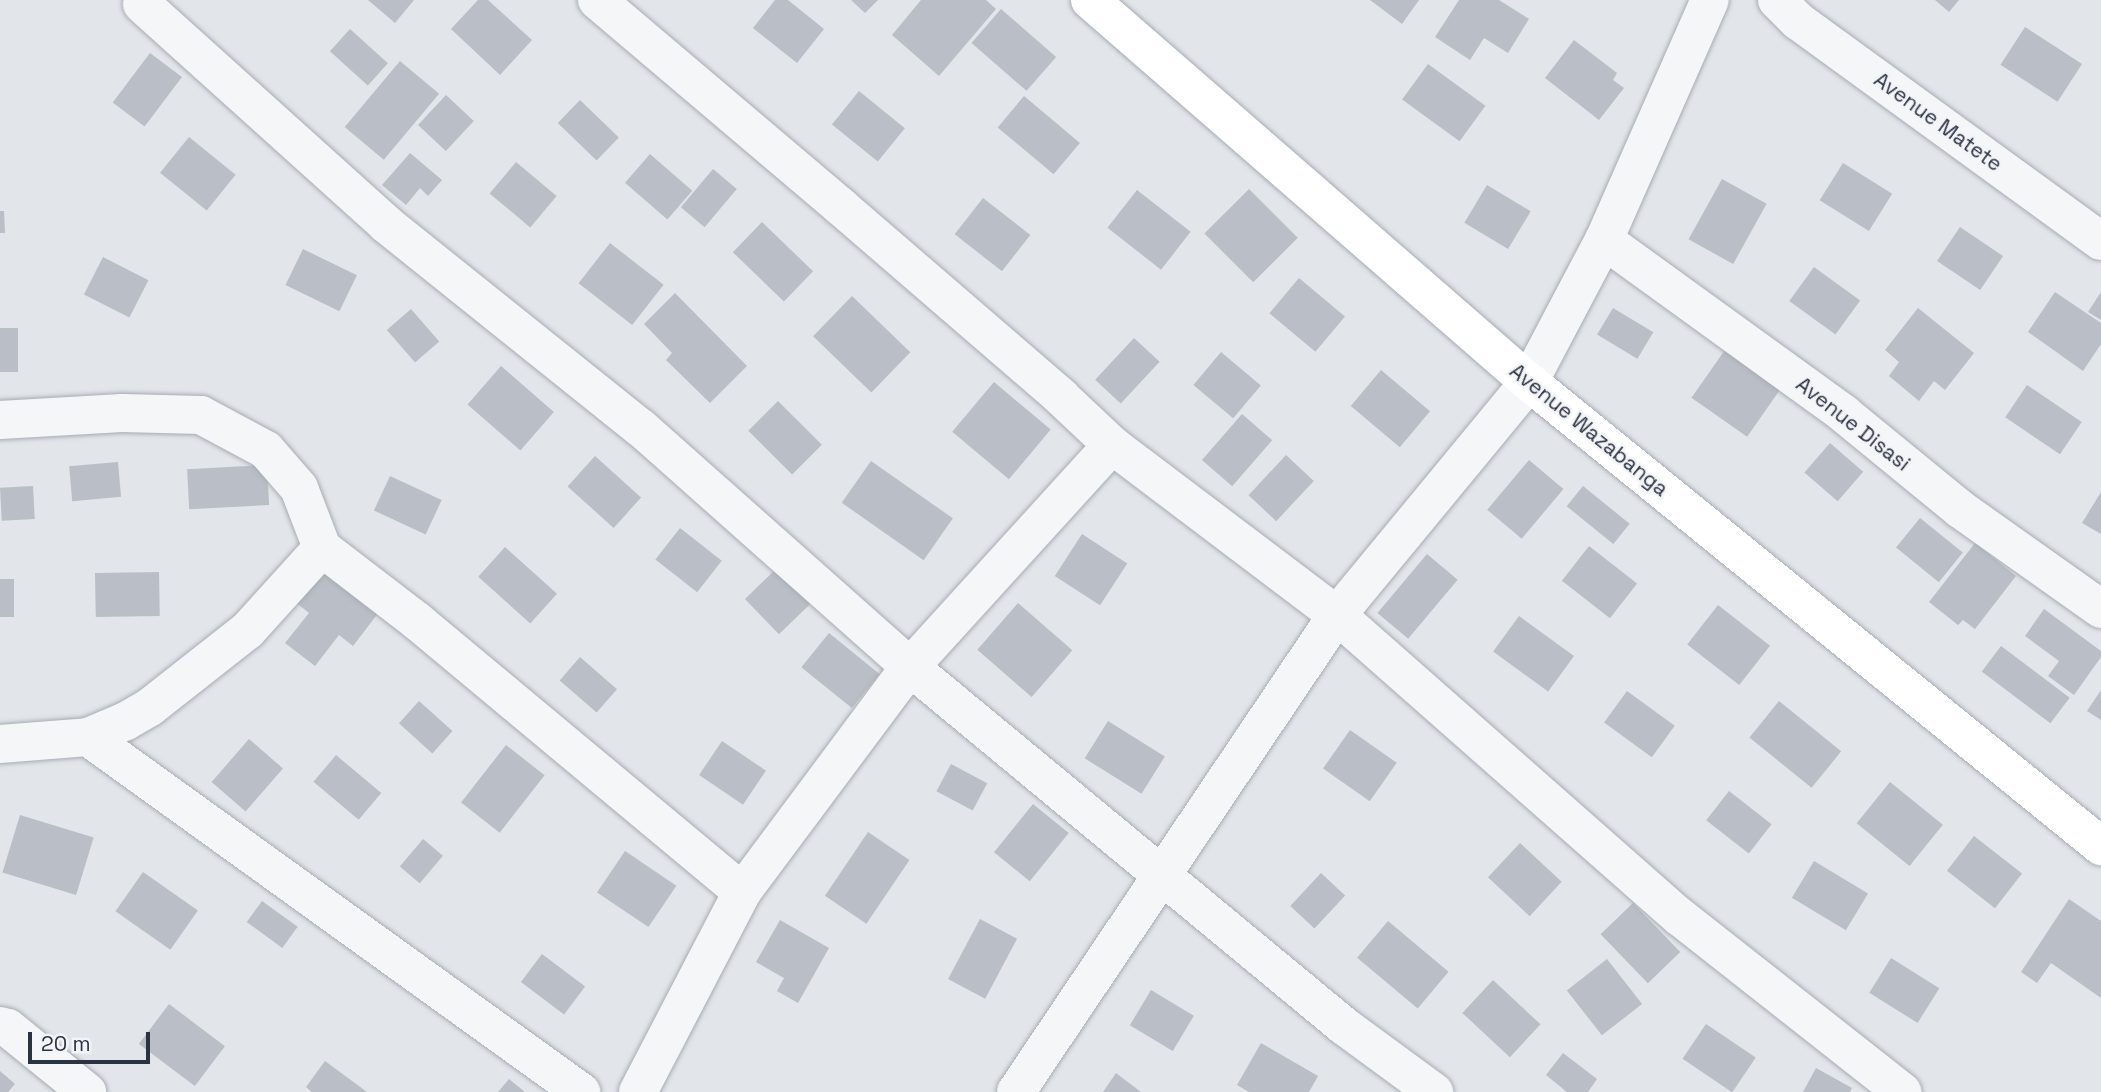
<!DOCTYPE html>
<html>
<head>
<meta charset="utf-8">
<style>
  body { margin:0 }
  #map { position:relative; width:2101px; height:1092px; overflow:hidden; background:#e2e5ea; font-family:"Space Grotesk",sans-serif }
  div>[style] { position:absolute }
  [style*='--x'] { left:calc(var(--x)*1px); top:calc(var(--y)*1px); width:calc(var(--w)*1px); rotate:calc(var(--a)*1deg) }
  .building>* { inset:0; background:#babec6; transform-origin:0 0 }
  .roads { filter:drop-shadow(0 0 2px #a7acb4) drop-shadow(0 0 2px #a7acb4) }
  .street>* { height:38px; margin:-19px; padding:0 19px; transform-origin:19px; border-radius:19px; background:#f5f6f8 }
  .secondary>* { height:38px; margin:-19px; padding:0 19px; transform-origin:19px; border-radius:19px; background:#fff }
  span { translate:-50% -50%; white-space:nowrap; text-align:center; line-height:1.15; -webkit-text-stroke:5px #f2f4f7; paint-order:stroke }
  .street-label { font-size:21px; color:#2b3241 }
  .scale { position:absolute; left:28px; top:1032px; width:122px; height:32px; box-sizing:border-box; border:4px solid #2b3241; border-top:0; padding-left:9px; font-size:21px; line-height:24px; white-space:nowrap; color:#2b3241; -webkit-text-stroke:5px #f2f4f7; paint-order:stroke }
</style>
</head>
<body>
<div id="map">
  <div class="building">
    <i style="clip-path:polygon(368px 0,414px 0,395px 23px)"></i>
    <i style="clip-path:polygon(478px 0,488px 0,532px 40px,500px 75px,451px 29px)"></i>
    <i style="clip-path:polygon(775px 0,788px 0,824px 29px,797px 63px,753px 28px)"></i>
    <i style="clip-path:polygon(851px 0,878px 0,865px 13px)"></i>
    <i style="clip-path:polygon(921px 0,986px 0,996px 9px,939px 76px,892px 35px)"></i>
    <i style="clip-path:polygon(1370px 0,1419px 0,1402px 24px)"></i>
    <i style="clip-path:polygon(1459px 0,1499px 0,1529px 19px,1508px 53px,1484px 38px,1470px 60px,1435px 37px)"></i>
    <i style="clip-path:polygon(1935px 0,1959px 0,1949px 12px)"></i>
    <i style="left:1001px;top:9px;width:73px;height:45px;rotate:41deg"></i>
    <i style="left:2025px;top:27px;width:68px;height:45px;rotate:33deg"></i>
    <i style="left:350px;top:29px;width:51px;height:30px;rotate:42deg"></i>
    <i style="clip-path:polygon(1574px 40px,1617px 73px,1613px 80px,1624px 88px,1599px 120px,1545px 78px)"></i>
    <i style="left:150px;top:53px;width:40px;height:62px;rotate:37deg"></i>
    <i style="left:400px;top:61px;width:51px;height:86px;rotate:40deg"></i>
    <i style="left:1428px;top:64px;width:71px;height:44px;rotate:36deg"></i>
    <i style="left:859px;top:91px;width:59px;height:43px;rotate:39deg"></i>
    <i style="left:446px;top:95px;width:38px;height:41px;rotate:43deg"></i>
    <i style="left:1024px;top:96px;width:73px;height:41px;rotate:40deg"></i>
    <i style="left:580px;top:100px;width:54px;height:32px;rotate:44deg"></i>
    <i style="left:189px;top:137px;width:60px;height:46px;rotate:39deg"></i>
    <i style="clip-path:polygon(410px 153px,442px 180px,428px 196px,420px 188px,406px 205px,382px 185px)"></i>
    <i style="left:650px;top:154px;width:56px;height:38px;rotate:41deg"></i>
    <i style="left:516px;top:162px;width:53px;height:41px;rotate:40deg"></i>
    <i style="left:1843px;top:163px;width:58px;height:44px;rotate:32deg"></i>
    <i style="left:713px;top:169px;width:31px;height:50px;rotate:40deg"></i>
    <i style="left:1722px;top:179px;width:51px;height:69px;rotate:29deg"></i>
    <i style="left:1487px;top:185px;width:51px;height:44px;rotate:31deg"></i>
    <i style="left:1249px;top:189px;width:69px;height:63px;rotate:45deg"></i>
    <i style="left:1137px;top:190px;width:68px;height:48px;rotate:38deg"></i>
    <i style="left:983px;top:198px;width:60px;height:46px;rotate:38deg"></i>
    <i style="clip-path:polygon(0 211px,4px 211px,5px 233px,0 233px)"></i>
    <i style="left:762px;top:222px;width:71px;height:42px;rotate:44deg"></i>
    <i style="left:1960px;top:227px;width:52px;height:41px;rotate:34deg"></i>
    <i style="left:610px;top:243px;width:68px;height:51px;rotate:38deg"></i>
    <i style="left:303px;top:249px;width:60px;height:40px;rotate:26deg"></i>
    <i style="left:103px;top:257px;width:51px;height:42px;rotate:27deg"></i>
    <i style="left:1814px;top:267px;width:57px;height:42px;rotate:36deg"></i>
    <i style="left:1299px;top:278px;width:60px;height:46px;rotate:40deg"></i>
    <i style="clip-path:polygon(2055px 292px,2101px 323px,2101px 344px,2083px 371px,2028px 332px)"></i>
    <i style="clip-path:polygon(2101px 292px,2101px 320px,2088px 312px)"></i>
    <i style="clip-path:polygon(675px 293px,747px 366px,710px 403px,666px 360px,672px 353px,644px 324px)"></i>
    <i style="left:852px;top:296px;width:81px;height:56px;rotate:44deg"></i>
    <i style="left:1613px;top:308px;width:47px;height:31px;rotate:31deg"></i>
    <i style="clip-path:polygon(1918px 308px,1974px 353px,1945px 390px,1934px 381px,1919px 401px,1889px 376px,1899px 362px,1885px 350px)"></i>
    <i style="left:411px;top:309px;width:43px;height:32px;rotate:49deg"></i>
    <i style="left:0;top:328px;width:18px;height:44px"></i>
    <i style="left:1134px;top:338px;width:35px;height:57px;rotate:43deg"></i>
    <i style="left:1727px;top:347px;width:68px;height:62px;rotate:35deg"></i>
    <i style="left:1221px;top:352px;width:52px;height:43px;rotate:40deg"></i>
    <i style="left:501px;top:366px;width:70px;height:51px;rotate:41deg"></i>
    <i style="left:1381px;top:370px;width:64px;height:47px;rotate:40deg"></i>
    <i style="left:994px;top:382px;width:74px;height:65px;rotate:40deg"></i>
    <i style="left:2027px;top:385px;width:66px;height:39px;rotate:34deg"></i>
    <i style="left:778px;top:401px;width:62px;height:42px;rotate:45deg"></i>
    <i style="left:1242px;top:414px;width:40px;height:61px;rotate:41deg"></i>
    <i style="left:1830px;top:443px;width:44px;height:39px;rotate:41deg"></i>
    <i style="left:1286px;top:455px;width:38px;height:55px;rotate:43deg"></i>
    <i style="left:595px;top:456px;width:62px;height:41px;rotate:42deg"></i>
    <i style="left:1529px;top:460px;width:45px;height:65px;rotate:40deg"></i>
    <i style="left:871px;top:461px;width:100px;height:51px;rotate:35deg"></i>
    <i style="left:118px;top:462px;width:35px;height:49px;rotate:85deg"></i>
    <i style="left:267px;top:465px;width:40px;height:80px;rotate:87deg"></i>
    <i style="left:390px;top:476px;width:57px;height:38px;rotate:25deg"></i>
    <i style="left:33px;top:486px;width:33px;height:33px;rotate:87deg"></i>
    <i style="left:1583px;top:486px;width:60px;height:26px;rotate:39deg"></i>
    <i style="clip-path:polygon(2101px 492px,2101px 534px,2082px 523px)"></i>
    <i style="left:1920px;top:518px;width:55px;height:38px;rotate:39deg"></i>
    <i style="left:680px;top:528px;width:53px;height:40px;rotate:38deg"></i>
    <i style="left:1082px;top:534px;width:54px;height:50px;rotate:33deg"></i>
    <i style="clip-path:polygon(1975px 543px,2016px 576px,1975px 629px,1963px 620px,1958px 625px,1929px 602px)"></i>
    <i style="left:1589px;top:546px;width:61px;height:44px;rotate:38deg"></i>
    <i style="left:505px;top:547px;width:70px;height:40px;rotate:42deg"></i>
    <i style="left:1427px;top:554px;width:40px;height:77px;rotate:40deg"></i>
    <i style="clip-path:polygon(320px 560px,382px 608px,353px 646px,339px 635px,315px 666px,285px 643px,309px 613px,290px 598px)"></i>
    <i style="left:778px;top:567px;width:49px;height:46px;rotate:46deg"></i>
    <i style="left:159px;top:572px;width:44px;height:64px;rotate:89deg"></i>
    <i style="left:0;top:579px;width:14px;height:38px"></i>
    <i style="left:1018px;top:603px;width:72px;height:62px;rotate:41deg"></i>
    <i style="left:1718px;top:605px;width:66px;height:50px;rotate:38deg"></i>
    <i style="clip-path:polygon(2044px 609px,2101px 651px,2101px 657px,2074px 695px,2048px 676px,2059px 661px,2025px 636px)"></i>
    <i style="left:1519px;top:616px;width:68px;height:44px;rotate:36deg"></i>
    <i style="left:829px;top:633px;width:65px;height:44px;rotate:39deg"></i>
    <i style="left:2001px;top:646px;width:86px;height:32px;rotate:37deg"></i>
    <i style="left:580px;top:657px;width:49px;height:31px;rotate:41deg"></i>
    <i style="clip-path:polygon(2101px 690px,2101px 720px,2087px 711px)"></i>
    <i style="left:1627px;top:691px;width:59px;height:39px;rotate:36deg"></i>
    <i style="left:419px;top:701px;width:45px;height:30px;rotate:42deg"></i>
    <i style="left:1779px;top:701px;width:80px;height:47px;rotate:39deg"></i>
    <i style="left:1108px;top:721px;width:67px;height:44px;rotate:32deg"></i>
    <i style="left:1350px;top:730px;width:57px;height:47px;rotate:35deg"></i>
    <i style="left:249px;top:739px;width:45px;height:57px;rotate:41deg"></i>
    <i style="left:722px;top:741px;width:53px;height:41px;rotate:34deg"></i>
    <i style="left:506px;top:745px;width:49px;height:73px;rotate:38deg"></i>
    <i style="left:336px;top:755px;width:59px;height:35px;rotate:40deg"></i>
    <i style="left:951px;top:764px;width:41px;height:31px;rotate:28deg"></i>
    <i style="left:1890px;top:782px;width:68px;height:53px;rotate:39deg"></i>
    <i style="left:1729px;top:791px;width:54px;height:37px;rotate:38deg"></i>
    <i style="left:1033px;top:804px;width:46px;height:62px;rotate:39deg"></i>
    <i style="left:20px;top:815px;width:77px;height:60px;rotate:17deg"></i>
    <i style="left:868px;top:832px;width:50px;height:77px;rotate:34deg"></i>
    <i style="left:1974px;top:836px;width:61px;height:44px;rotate:38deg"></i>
    <i style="left:423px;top:839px;width:26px;height:36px;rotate:40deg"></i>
    <i style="left:1520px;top:843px;width:57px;height:47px;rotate:43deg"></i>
    <i style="left:625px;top:851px;width:62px;height:50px;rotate:34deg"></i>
    <i style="left:1814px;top:861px;width:63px;height:43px;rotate:31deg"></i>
    <i style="left:143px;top:872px;width:67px;height:48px;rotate:35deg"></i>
    <i style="left:1321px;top:873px;width:33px;height:45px;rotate:43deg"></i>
    <i style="clip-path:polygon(2069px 899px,2101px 921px,2101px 998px,2051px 963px,2037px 983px,2021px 972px)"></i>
    <i style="left:262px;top:901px;width:44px;height:26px;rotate:36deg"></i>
    <i style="left:1633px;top:903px;width:68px;height:45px;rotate:46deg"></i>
    <i style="left:980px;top:919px;width:42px;height:68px;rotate:28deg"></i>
    <i style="clip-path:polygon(780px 920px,829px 948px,798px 1003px,777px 991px,784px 978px,756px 962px)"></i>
    <i style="left:1388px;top:921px;width:79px;height:48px;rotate:40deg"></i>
    <i style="left:542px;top:954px;width:54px;height:35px;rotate:37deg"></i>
    <i style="left:1891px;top:958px;width:57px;height:41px;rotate:32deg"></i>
    <i style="left:1607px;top:959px;width:57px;height:51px;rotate:52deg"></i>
    <i style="left:1493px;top:980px;width:65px;height:45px;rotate:43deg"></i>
    <i style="left:1151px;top:990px;width:50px;height:41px;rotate:31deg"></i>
    <i style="left:169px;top:1004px;width:70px;height:50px;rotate:37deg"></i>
    <i style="left:1706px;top:1024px;width:60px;height:42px;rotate:34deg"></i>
    <i style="clip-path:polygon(1261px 1043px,1318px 1076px,1309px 1092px,1249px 1092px,1237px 1085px)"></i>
    <i style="clip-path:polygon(1563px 1053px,1597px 1079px,1588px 1092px,1567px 1092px,1546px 1075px)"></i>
    <i style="clip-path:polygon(325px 1061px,367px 1092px,312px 1092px,306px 1087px)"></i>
    <i style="clip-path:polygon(1816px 1068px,1852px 1088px,1850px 1092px,1803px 1092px)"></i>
    <i style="clip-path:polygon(0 1071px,15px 1084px,8px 1092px,0 1092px)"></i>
    <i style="clip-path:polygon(1116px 1073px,1141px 1092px,1103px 1092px)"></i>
    <i style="clip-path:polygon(509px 1079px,525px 1092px,498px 1092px)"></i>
  </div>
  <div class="roads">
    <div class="street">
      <i style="--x:597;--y:0;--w:319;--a:40.3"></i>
      <i style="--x:840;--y:206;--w:292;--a:40.8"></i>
      <i style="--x:1061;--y:397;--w:70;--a:43.3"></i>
      <i style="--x:1112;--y:445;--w:282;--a:37.1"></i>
      <i style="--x:1337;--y:615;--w:457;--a:41.4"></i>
      <i style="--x:1680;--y:917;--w:283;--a:38.2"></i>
      <i style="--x:1777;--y:0;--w:30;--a:45"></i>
      <i style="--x:1798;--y:21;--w:374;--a:36"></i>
      <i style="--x:142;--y:4;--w:329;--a:42"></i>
      <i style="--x:386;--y:224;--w:327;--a:38.7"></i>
      <i style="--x:641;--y:428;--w:360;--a:41.6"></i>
      <i style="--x:910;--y:667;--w:563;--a:39.6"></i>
      <i style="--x:1344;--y:1026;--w:112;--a:36.3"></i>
      <i style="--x:1604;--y:240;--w:296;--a:35.9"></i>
      <i style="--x:1844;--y:414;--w:150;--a:39.3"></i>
      <i style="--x:1960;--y:509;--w:173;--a:35.3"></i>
      <i style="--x:0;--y:420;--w:122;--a:-3.3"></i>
      <i style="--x:122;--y:413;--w:79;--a:1.5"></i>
      <i style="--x:201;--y:415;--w:74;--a:28.3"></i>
      <i style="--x:266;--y:450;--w:50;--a:49"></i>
      <i style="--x:299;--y:488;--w:64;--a:69"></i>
      <i style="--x:322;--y:548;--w:120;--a:37.5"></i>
      <i style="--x:417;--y:621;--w:423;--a:39.8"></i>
      <i style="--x:88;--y:737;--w:41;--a:-22.8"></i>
      <i style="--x:126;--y:721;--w:28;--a:-30"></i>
      <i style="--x:150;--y:707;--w:125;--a:-38.2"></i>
      <i style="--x:248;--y:630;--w:110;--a:-47.9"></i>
      <i style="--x:0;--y:744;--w:88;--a:-4.5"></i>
      <i style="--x:88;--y:737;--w:608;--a:35.76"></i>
      <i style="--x:0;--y:1026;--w:8;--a:14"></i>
      <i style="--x:8;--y:1028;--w:102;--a:39"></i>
      <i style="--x:638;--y:1092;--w:225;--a:-62.5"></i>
      <i style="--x:742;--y:892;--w:281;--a:-53.3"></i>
      <i style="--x:910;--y:667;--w:300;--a:-47.7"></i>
      <i style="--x:1016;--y:1092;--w:575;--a:-56.06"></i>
      <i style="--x:1337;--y:615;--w:302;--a:-50.5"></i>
      <i style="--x:1529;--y:382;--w:161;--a:-62.2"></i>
      <i style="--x:1604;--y:240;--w:262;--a:-66.2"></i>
    </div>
    <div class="secondary">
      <i style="--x:1090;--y:0;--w:582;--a:41.03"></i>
      <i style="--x:1529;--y:382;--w:737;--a:39.05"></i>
    </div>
  </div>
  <div class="street-label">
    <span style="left:1938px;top:122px;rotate:36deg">Avenue Matete</span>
    <span style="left:1853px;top:424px;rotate:38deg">Avenue Disasi</span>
    <span style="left:1589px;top:430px;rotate:39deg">Avenue Wazabanga</span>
  </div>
  <div class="scale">20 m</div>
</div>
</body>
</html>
